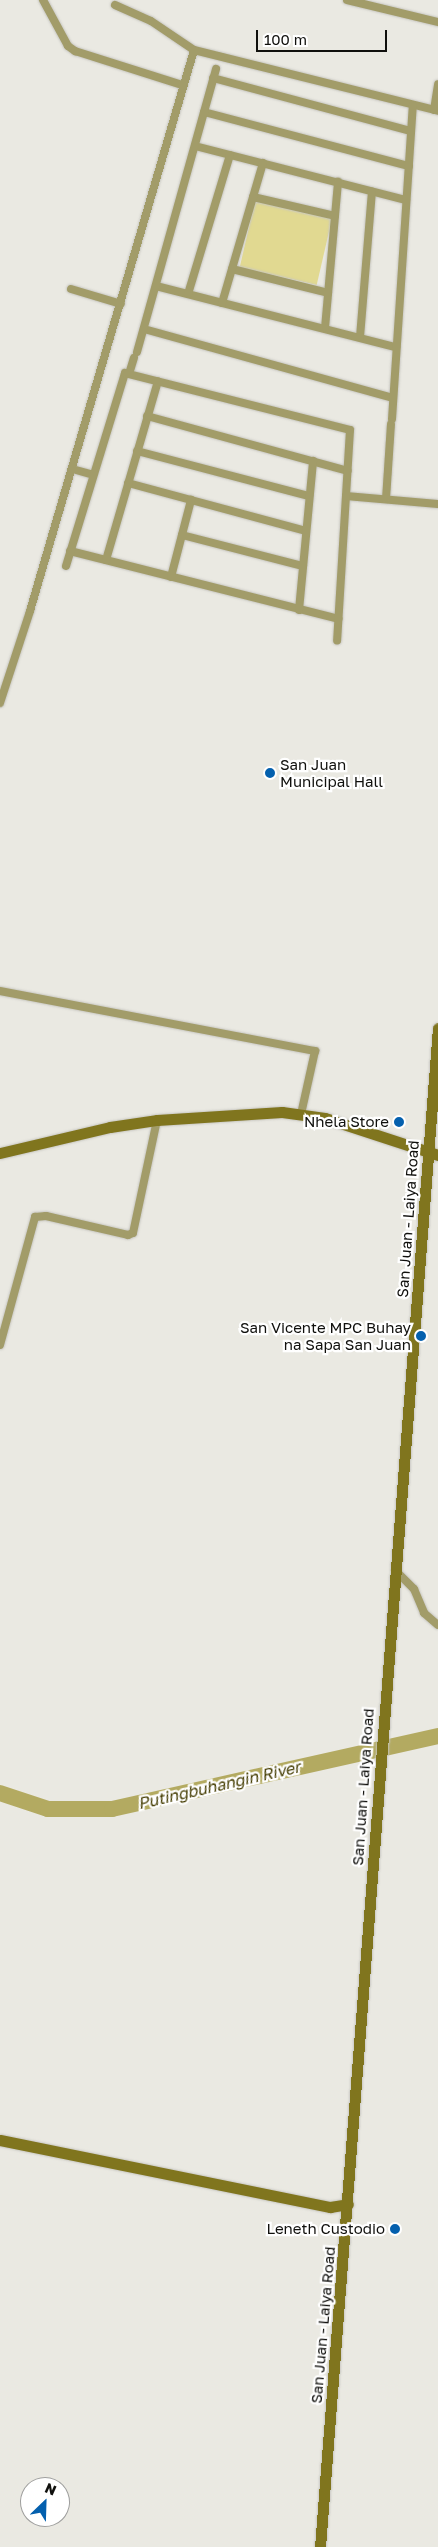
<!DOCTYPE html>
<html>
<head>
<meta charset="utf-8">
<style>
  body { margin:0 }
  #map { position:relative; width:438px; height:2547px; overflow:hidden; background:#eae9e2; font-family:"Golos Text",sans-serif }
  div>[style] { position:absolute }
  [style*='--x'] { left:calc(var(--x)*1px); top:calc(var(--y)*1px); width:calc(var(--w)*1px); rotate:calc(var(--a)*1deg) }
  .green>* { inset:0; background:#e1d991; transform-origin:0 0 }
  .river>* { height:16px; margin:-8px; padding:0 8px; transform-origin:8px; border-radius:8px; background:#b3aa61 }
  .roads { filter:drop-shadow(0 0 1px #c7c6c0) drop-shadow(0 0 1px #c7c6c0) }
  .street>* { height:8px; margin:-4px; padding:0 4px; transform-origin:4px; border-radius:4px; background:#a29c69 }
  .secondary>* { height:11px; margin:-5.5px; padding:0 5.5px; transform-origin:5.5px; border-radius:5.5px; background:#80751e }
  .dots>* { width:14px; height:14px; translate:-50% -50%; box-sizing:border-box; border:2px solid #fff; border-radius:50% }
  span { translate:-50% -50%; white-space:nowrap; text-align:center; line-height:1.15; -webkit-text-stroke:4.5px #fff; paint-order:stroke }
  .poi-label { font-size:15px; color:#10100d }
  .left { translate:0 -50%; text-align:left }
  .right { translate:-100% -50%; text-align:right }
  .street-label { font-size:15px; color:#10100d }
  .water-label { font-size:16px; color:#443c00; font-style:italic }
  .north { position:absolute; left:20px; top:2477px; width:50px; height:50px; box-sizing:border-box; background:#fff; border:1px solid #9f9f9e; border-radius:50%; rotate:24deg; font-size:14px; font-weight:700; line-height:20px; text-align:center; color:#10100d }
  .north::after { content:''; display:block; margin:auto; width:18px; height:22px; background:#0460ae; clip-path:polygon(50% 0,100% 100%,50% 72%,0 100%) }
  .scale { position:absolute; left:256px; top:30px; width:131px; height:22px; box-sizing:border-box; border:2px solid #10100d; border-top:0; padding-left:6px; font-size:15px; line-height:18px; white-space:nowrap; color:#10100d; -webkit-text-stroke:4px #fff; paint-order:stroke }
</style>
</head>
<body>
<div id="map">
  <div class="green">
    <i style="left:255px;top:201px;width:79px;height:68px;rotate:13deg"></i>
  </div>
  <div class="river">
    <i style="--x:0;--y:1793;--w:51;--a:18.4"></i>
    <i style="--x:48;--y:1809;--w:64;--a:0"></i>
    <i style="--x:112;--y:1809;--w:334;--a:-12.6"></i>
  </div>
  <div class="roads">
    <div class="street">
      <i style="--x:43;--y:0;--w:52;--a:61.5"></i>
      <i style="--x:68;--y:46;--w:9;--a:36"></i>
      <i style="--x:75;--y:51;--w:112;--a:17.6"></i>
      <i style="--x:347;--y:0;--w:94;--a:13.6"></i>
      <i style="--x:115;--y:5;--w:39;--a:24"></i>
      <i style="--x:151;--y:21;--w:52;--a:34"></i>
      <i style="--x:194;--y:50;--w:252;--a:14"></i>
      <i style="--x:213;--y:78;--w:205;--a:15"></i>
      <i style="--x:434;--y:110;--w:26;--a:-81"></i>
      <i style="--x:204;--y:112;--w:212;--a:14.8"></i>
      <i style="--x:195;--y:146;--w:218;--a:14.4"></i>
      <i style="--x:253;--y:197;--w:84;--a:13"></i>
      <i style="--x:232;--y:269;--w:99;--a:14"></i>
      <i style="--x:156;--y:286;--w:248;--a:14.3"></i>
      <i style="--x:71;--y:289;--w:52;--a:16.7"></i>
      <i style="--x:188;--y:294;--w:145;--a:-73.2"></i>
      <i style="--x:222;--y:303;--w:146;--a:-73.7"></i>
      <i style="--x:325;--y:328;--w:147;--a:-84.9"></i>
      <i style="--x:144;--y:329;--w:258;--a:15.5"></i>
      <i style="--x:360;--y:337;--w:146;--a:-85.3"></i>
      <i style="--x:137;--y:352;--w:294;--a:-74.4"></i>
      <i style="--x:129;--y:374;--w:17;--a:-73"></i>
      <i style="--x:147;--y:416;--w:208;--a:15.3"></i>
      <i style="--x:392;--y:419;--w:314;--a:-86.2"></i>
      <i style="--x:137;--y:451;--w:178;--a:14.7"></i>
      <i style="--x:76;--y:470;--w:18;--a:16"></i>
      <i style="--x:128;--y:483;--w:184;--a:15.1"></i>
      <i style="--x:346;--y:496;--w:92;--a:5"></i>
      <i style="--x:386;--y:499;--w:75;--a:-86.2"></i>
      <i style="--x:182;--y:535;--w:125;--a:14.4"></i>
      <i style="--x:70;--y:551;--w:277;--a:14.2"></i>
      <i style="--x:106;--y:560;--w:186;--a:-73.8"></i>
      <i style="--x:66;--y:566;--w:202;--a:-73"></i>
      <i style="--x:125;--y:373;--w:232;--a:14.2"></i>
      <i style="--x:350;--y:430;--w:211;--a:93.5"></i>
      <i style="--x:171;--y:577;--w:80;--a:-75.4"></i>
      <i style="--x:299;--y:610;--w:150;--a:-84.6"></i>
      <i style="--x:0;--y:703;--w:97;--a:-71.9"></i>
      <i style="--x:30;--y:611;--w:584;--a:-73.7"></i>
      <i style="--x:0;--y:991;--w:321;--a:10.8"></i>
      <i style="--x:315;--y:1051;--w:65;--a:102.5"></i>
      <i style="--x:0;--y:1345;--w:133;--a:-74.7"></i>
      <i style="--x:35;--y:1217;--w:11;--a:-5"></i>
      <i style="--x:46;--y:1216;--w:84;--a:13"></i>
      <i style="--x:128;--y:1235;--w:5;--a:-22"></i>
      <i style="--x:133;--y:1233;--w:116;--a:-78"></i>
      <i style="--x:395;--y:1570;--w:27;--a:45"></i>
      <i style="--x:414;--y:1589;--w:26;--a:67"></i>
      <i style="--x:424;--y:1613;--w:18;--a:41"></i>
    </div>
    <div class="secondary">
      <i style="--x:0;--y:1153;--w:113;--a:-13.3"></i>
      <i style="--x:110;--y:1127;--w:48;--a:-8.5"></i>
      <i style="--x:157;--y:1120;--w:125;--a:-3.7"></i>
      <i style="--x:282;--y:1112;--w:43;--a:7.9"></i>
      <i style="--x:325;--y:1118;--w:119;--a:18.1"></i>
      <i style="--x:0;--y:2140;--w:337;--a:11.5"></i>
      <i style="--x:330;--y:2207;--w:18;--a:-9"></i>
      <i style="--x:320;--y:2547;--w:1523;--a:-85.56"></i>
    </div>
  </div>
  <div class="dots">
    <i style="left:270px;top:773px;background:#0460ae"></i>
    <i style="left:399px;top:1122px;background:#0460ae"></i>
    <i style="left:421px;top:1336px;background:#0460ae"></i>
    <i style="left:395px;top:2229px;background:#0460ae"></i>
  </div>
  <div class="poi-label">
    <span class="left" style="left:280px;top:773px">San Juan<br>Municipal Hall</span>
    <span class="right" style="left:389px;top:1122px">Nhela Store</span>
    <span class="right" style="left:411px;top:1336px">San Vicente MPC Buhay<br>na Sapa San Juan</span>
    <span class="right" style="left:385px;top:2229px">Leneth Custodio</span>
  </div>
  <div class="street-label">
    <span style="left:408px;top:1219px;rotate:-86deg">San Juan - Laiya Road</span>
    <span style="left:363px;top:1787px;rotate:-86deg">San Juan - Laiya Road</span>
    <span style="left:323px;top:2325px;rotate:-85deg">San Juan - Laiya Road</span>
  </div>
  <div class="water-label">
    <span style="left:219px;top:1785px;rotate:-13deg">Putingbuhangin River</span>
  </div>
  <div class="north">N</div>
  <div class="scale">100 m</div>
</div>
</body>
</html>
